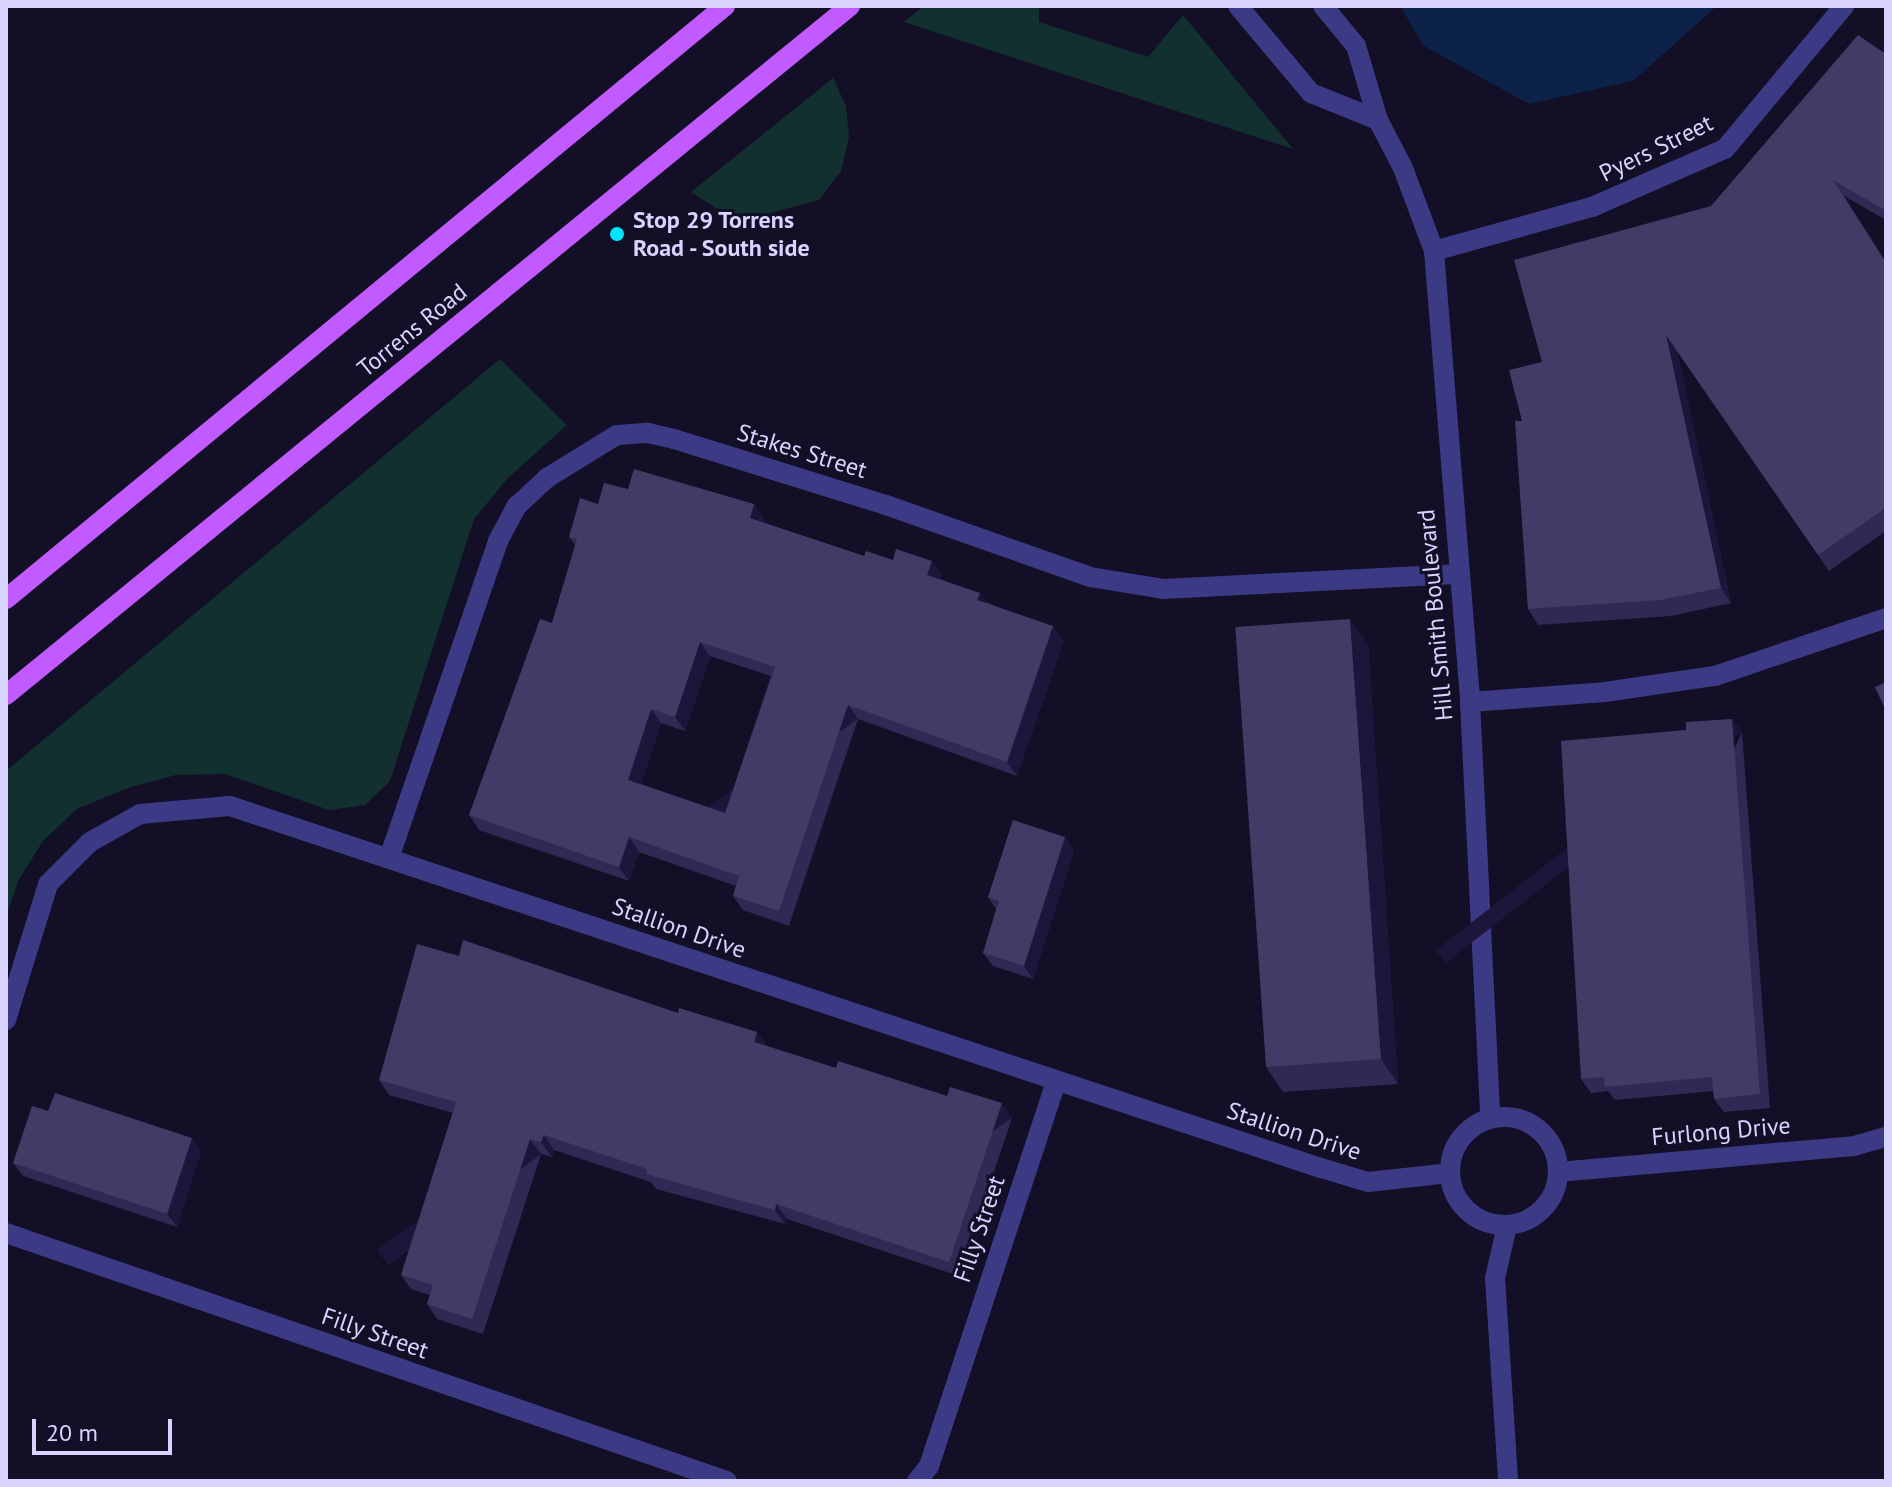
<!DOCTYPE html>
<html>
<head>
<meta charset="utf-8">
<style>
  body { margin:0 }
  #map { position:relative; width:1892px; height:1487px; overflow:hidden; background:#130f26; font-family:"PT Sans",sans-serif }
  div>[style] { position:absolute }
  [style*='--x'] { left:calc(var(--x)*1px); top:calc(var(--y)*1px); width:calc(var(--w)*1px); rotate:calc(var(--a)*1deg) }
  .green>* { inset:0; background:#12302f }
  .water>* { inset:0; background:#0c2248 }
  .minor>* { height:20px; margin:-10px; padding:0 10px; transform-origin:10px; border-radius:10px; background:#3d3a85 }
  .minor>.ring { margin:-10px; padding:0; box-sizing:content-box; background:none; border:20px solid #3d3a85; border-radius:50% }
  .major>* { height:20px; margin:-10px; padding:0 10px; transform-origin:10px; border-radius:10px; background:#c25bff }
  .wall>* { inset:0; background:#312854 }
  .shaded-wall>* { inset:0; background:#1d163a; transform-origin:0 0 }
  .building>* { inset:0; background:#433a66; transform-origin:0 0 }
  .dots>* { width:22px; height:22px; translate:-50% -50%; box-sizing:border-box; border:4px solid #130f26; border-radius:50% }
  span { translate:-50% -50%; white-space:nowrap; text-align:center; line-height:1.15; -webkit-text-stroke:6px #130f26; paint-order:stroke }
  .street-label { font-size:24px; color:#d9d4ff }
  .poi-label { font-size:24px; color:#d9d4ff; font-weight:700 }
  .left { translate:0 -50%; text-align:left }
  .frame { position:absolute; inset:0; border:8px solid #d9d4ff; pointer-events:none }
  .scale { position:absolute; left:32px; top:1419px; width:140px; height:36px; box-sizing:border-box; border:4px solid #d9d4ff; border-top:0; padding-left:10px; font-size:24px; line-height:28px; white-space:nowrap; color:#d9d4ff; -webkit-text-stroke:6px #130f26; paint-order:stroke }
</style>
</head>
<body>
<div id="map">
  <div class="green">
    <i style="clip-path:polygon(924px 6px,1039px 6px,1039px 22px,1148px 57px,1183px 15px,1293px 149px,904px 22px)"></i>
    <i style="clip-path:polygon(833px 78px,846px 106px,849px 137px,841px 171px,819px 200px,752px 218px,716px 208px,691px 192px)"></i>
    <i style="clip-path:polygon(500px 359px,567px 425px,507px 479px,474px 519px,390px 781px,365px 805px,329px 810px,225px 774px,176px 775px,128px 788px,77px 809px,43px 841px,18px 881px,6px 916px,6px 771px)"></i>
  </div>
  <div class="water">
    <i style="clip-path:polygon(1400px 6px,1717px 6px,1633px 81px,1529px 104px,1424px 46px)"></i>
  </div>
  <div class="minor">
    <i style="--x:1238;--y:6;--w:114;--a:50"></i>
    <i style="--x:1311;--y:93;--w:72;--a:21.9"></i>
    <i style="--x:1323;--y:6;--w:52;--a:50.5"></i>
    <i style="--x:1356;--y:46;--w:77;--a:73.4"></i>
    <i style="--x:1378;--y:120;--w:54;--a:62.5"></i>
    <i style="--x:1403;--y:168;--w:89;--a:69.5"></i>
    <i style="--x:1434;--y:251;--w:452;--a:85.4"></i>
    <i style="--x:1470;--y:702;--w:416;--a:87.2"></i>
    <i style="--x:1434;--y:251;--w:164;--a:-15.6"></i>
    <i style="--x:1592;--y:207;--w:145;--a:-23.6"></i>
    <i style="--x:1725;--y:149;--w:186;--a:-50.2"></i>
    <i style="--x:1470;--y:702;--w:135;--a:-4.2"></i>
    <i style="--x:1605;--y:692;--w:111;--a:-8.3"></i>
    <i style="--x:1715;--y:676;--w:181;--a:-18.7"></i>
    <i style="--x:389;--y:858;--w:335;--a:-71"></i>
    <i style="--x:498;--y:541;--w:40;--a:-62"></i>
    <i style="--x:517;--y:506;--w:41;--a:-43"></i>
    <i style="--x:547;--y:478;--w:82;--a:-31.6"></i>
    <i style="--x:617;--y:435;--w:31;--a:-4"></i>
    <i style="--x:648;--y:433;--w:27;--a:13"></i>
    <i style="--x:674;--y:439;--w:222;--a:17.3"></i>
    <i style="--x:886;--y:505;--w:216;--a:19.4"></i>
    <i style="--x:1090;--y:577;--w:74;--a:9.3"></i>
    <i style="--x:1163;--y:589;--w:294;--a:-2.9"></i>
    <i style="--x:6;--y:1020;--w:142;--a:-72.8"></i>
    <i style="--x:48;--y:884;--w:59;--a:-45"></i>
    <i style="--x:90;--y:842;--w:57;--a:-29.2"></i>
    <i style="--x:140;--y:814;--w:90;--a:-5.1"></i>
    <i style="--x:230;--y:806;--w:1149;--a:18.36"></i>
    <i style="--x:1321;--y:1168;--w:49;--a:16.6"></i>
    <i style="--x:1368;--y:1182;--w:81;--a:-6.3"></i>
    <i class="ring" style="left:1450px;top:1117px;width:88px;height:88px"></i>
    <i style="--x:1558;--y:1172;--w:297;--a:-5"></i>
    <i style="--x:1854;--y:1146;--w:33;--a:-16"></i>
    <i style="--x:1507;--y:1226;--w:53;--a:103"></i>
    <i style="--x:1495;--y:1278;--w:203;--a:86.3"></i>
    <i style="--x:6;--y:1233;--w:762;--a:18.98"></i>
    <i style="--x:917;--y:1481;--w:19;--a:-51"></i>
    <i style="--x:929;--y:1466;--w:404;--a:-71.7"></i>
  </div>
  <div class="major">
    <i style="--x:6;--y:599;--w:932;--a:-39.51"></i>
    <i style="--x:6;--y:695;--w:1090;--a:-39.23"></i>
  </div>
  <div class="wall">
    <i style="clip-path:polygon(1886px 54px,1886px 220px,1844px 196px,1886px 262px,1886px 531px,1829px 571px,1677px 351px,1731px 603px,1671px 616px,1538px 625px,1528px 609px,1522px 421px,1542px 362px,1711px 206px)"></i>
    <i style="clip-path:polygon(evenodd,628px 489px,754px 504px,764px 519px,763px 523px,864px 556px,942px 575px,940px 579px,1064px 640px,1017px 776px,858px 719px,789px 926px,743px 910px,733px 896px,736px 886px,639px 852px,629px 881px,479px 830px,469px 815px,552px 623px,575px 545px,569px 537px,598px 504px,628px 489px,710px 656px,771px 676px,725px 813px,641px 784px,661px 723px,685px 731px,710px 656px)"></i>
    <i style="clip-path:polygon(1368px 644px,1398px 1084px,1283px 1092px,1266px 1067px)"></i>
    <i style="clip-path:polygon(1742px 732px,1770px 1108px,1724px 1112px,1714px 1099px,1714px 1091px,1615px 1100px,1608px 1091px,1591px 1093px,1581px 1079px)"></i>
    <i style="clip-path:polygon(1065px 837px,1074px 851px,1033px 979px,993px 966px,983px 953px,996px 909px,988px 897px)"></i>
    <i style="clip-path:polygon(459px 956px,678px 1013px,757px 1032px,767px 1046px,836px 1068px,1012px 1118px,959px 1276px,787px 1219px,785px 1224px,656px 1189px,651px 1182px,554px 1150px,552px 1157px,541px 1154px,483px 1334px,437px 1319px,427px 1304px,430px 1295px,411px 1289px,401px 1275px,453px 1113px,389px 1095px,379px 1080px)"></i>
    <i style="clip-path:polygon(48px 1111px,201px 1151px,177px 1227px,23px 1176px,13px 1163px)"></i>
  </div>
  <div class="shaded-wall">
    <i style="clip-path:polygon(1666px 335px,1677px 351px,1731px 603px,1721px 588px)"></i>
    <i style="clip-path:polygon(754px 504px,764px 519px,760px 533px,750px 518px)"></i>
    <i style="clip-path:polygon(932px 561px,942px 575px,937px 589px,927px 575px)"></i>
    <i style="clip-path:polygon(980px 593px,990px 607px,977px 600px)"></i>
    <i style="clip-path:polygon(1350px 619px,1368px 644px,1398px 1084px,1381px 1059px)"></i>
    <i style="clip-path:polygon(1053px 626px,1064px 640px,1017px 776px,1007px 762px)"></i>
    <i style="clip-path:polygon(700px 642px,710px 656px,685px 731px,675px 717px)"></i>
    <i style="left:848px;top:705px;width:17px;height:217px;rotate:54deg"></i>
    <i style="clip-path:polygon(651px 709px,661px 723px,638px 794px,628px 780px)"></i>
    <i style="left:1732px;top:719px;width:16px;height:376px;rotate:52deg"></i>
    <i style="clip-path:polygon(629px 837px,639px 852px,629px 881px,619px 867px)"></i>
    <i style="clip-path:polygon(1065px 837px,1074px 851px,1033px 979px,1024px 966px)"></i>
    <i style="clip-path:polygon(757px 1032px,767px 1046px,754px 1042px)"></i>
    <i style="left:1002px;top:1103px;width:18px;height:168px;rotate:56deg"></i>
    <i style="clip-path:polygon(544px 1135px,554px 1150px,552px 1157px,541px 1142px)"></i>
    <i style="clip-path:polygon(192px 1138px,201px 1151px,177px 1227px,167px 1214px)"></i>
    <i style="left:530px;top:1139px;width:19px;height:189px;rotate:54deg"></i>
    <i style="clip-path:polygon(776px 1204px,787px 1219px,785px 1224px,775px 1210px)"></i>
  </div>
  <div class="building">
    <i style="clip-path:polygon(1858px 35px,1886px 54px,1886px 211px,1833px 180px,1886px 263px,1886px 508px,1818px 555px,1666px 335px,1721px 588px,1660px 600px,1528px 609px,1515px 421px,1522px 421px,1509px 370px,1542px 362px,1514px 260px,1711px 206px)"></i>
    <i style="clip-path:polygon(evenodd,634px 469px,754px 504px,750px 518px,864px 556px,866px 551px,893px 560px,896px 549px,932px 561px,927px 575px,980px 593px,977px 600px,1053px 626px,1007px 762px,848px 705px,779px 911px,733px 896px,739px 876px,629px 837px,619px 867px,469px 815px,540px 619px,552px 623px,577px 539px,569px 537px,580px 498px,598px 504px,604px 483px,628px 489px,634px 469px,700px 642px,775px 667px,725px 813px,628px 780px,651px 709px,675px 717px,700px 642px)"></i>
    <i style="left:1350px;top:619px;width:441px;height:115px;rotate:86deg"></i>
    <i style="clip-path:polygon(1886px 682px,1886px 711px,1875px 687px)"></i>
    <i style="clip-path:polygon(1732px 719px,1760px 1094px,1714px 1099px,1712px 1077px,1605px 1087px,1604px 1077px,1581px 1079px,1561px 741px,1686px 730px,1686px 722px)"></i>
    <i style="clip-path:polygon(1013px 820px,1065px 837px,1024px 966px,983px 953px,999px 901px,988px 897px)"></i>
    <i style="clip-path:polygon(463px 940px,678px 1013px,679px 1008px,757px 1032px,754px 1042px,836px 1068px,838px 1061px,947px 1096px,950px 1087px,1002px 1103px,949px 1262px,776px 1204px,775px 1210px,646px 1174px,647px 1169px,544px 1135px,541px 1142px,530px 1139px,472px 1319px,427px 1304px,433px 1285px,401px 1275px,456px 1102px,379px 1080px,417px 944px,459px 956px)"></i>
    <i style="clip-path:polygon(55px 1093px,192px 1138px,167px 1214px,13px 1163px,32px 1106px,48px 1111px)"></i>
  </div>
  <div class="dots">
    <i style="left:617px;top:234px;background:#00e5ff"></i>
  </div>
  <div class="street-label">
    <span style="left:1656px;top:148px;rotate:-26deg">Pyers Street</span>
    <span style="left:412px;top:330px;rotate:-39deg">Torrens Road</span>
    <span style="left:802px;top:451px;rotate:17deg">Stakes Street</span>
    <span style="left:1435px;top:615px;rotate:-95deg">Hill Smith Boulevard</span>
    <span style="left:679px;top:928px;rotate:19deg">Stallion Drive</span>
    <span style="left:1294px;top:1131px;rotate:18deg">Stallion Drive</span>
    <span style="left:1721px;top:1131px;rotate:-5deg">Furlong Drive</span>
    <span style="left:979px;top:1229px;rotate:-71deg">Filly Street</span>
    <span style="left:375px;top:1333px;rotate:19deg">Filly Street</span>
  </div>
  <div class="poi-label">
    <span class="left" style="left:633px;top:234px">Stop 29 Torrens<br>Road - South side</span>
  </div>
  <div class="frame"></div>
  <div class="scale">20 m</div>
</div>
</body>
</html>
